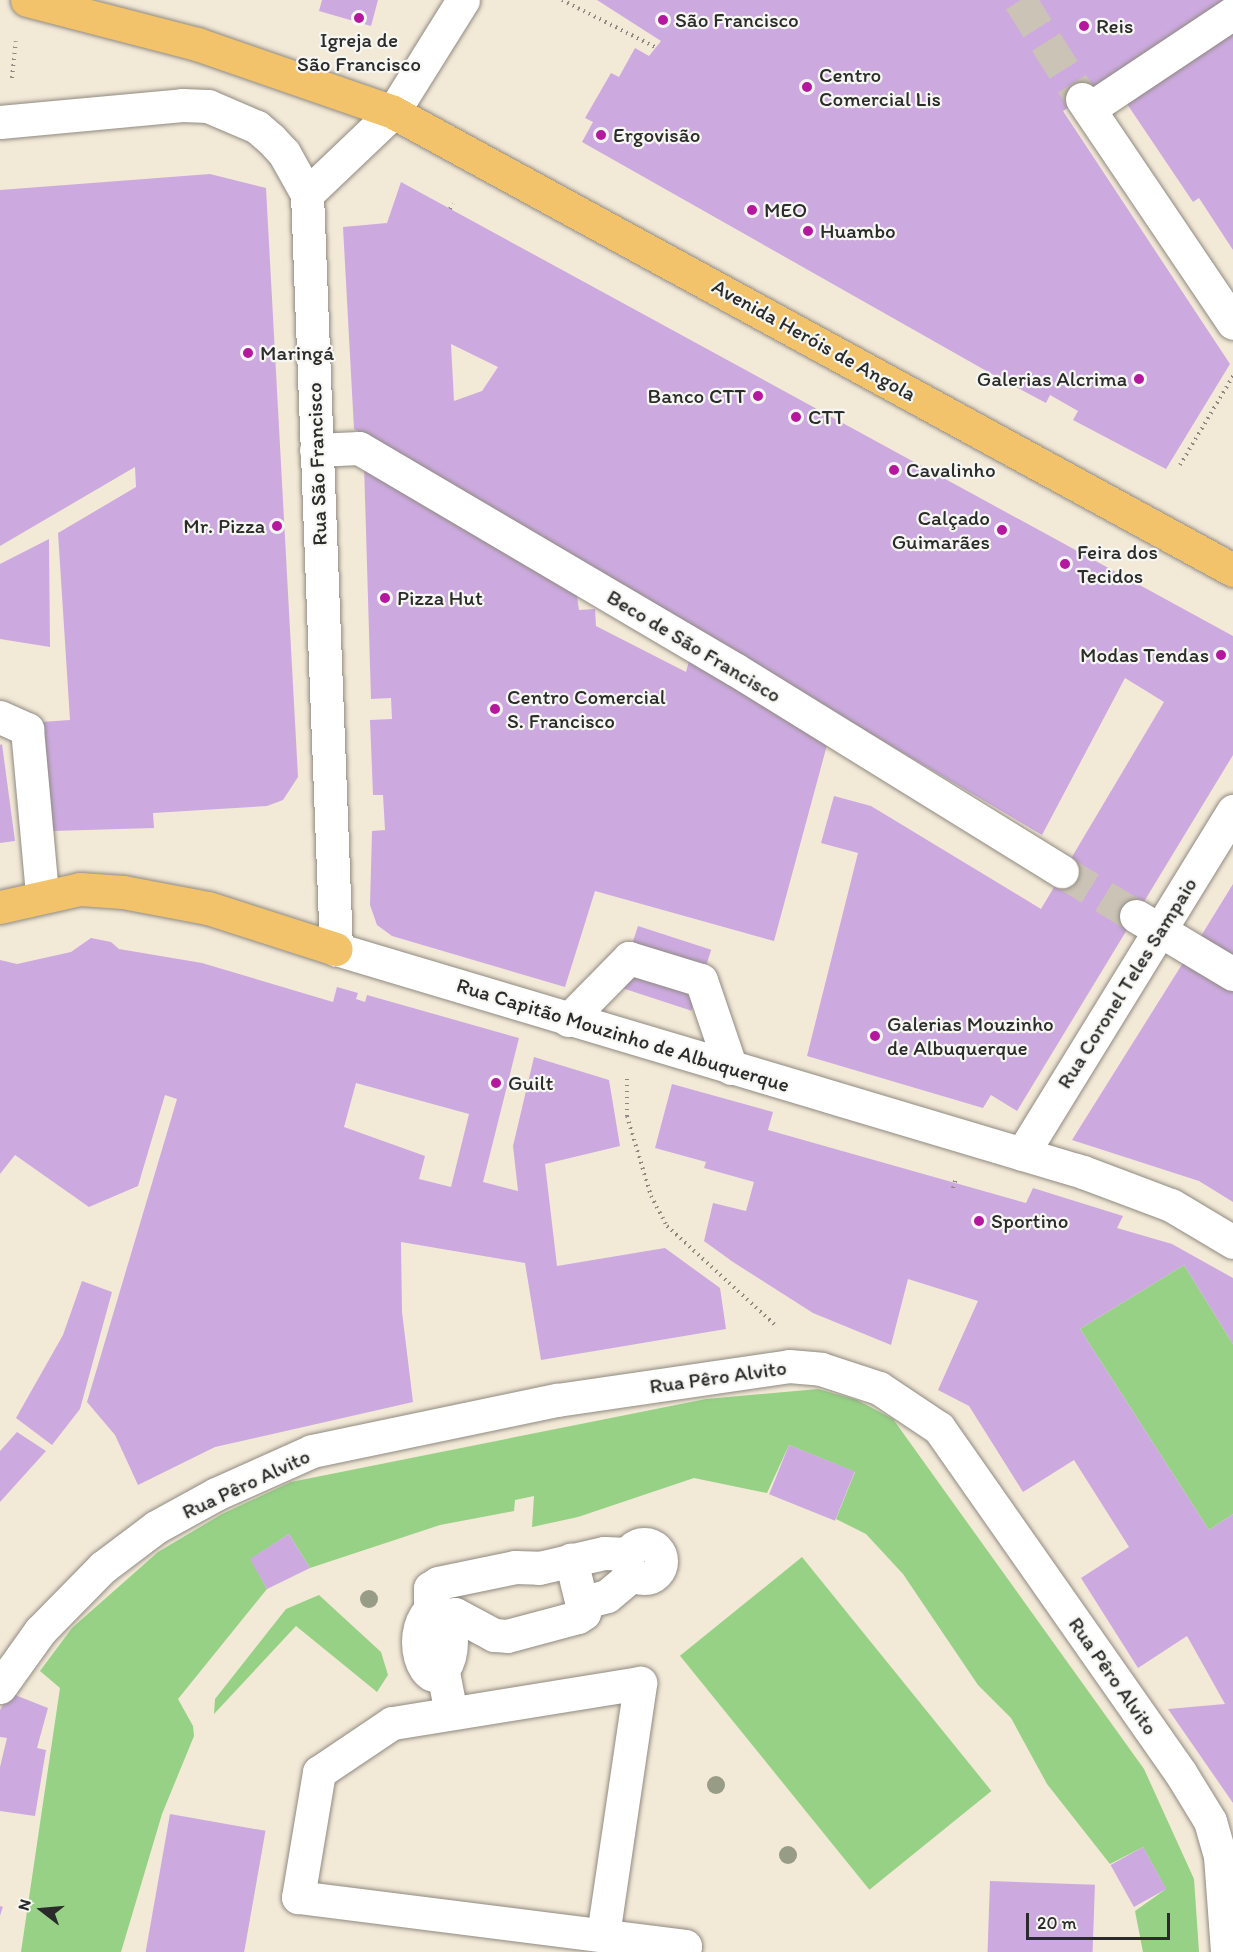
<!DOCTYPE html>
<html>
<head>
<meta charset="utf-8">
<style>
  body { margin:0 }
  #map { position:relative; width:1233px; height:1952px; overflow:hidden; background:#f3e9d7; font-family:Itim,sans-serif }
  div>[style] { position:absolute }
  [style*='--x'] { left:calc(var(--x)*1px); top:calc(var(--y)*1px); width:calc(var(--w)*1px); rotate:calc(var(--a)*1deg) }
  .green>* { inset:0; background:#96d185; transform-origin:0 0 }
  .building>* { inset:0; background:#ccaadf; transform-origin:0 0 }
  .minor-tunnel>* { height:33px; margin-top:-16.5px; transform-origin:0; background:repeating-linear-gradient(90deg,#cbc3b5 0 33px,transparent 0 49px) }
  .path>* { height:4px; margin-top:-2px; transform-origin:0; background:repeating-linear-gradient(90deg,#8f8a81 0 1.5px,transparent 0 6px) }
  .roads { filter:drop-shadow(0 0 2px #8f8a81) drop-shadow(0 0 2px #8f8a81) }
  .minor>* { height:33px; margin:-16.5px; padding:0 16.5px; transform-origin:16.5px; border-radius:16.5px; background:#fff }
  .minor>.ring { margin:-16.5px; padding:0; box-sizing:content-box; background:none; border:33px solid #fff; border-radius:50% }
  .major>* { height:33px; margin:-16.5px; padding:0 16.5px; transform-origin:16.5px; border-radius:16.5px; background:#f2c36a }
  .trees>* { width:18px; height:18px; margin:-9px; border-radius:50%; background:#979c87 }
  .dots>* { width:16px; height:16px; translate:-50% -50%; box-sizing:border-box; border:3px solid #f6f6f2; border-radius:50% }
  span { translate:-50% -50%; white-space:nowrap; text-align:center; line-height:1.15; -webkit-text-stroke:4.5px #f6f6f2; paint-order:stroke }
  .poi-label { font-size:21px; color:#2b2b2b }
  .left { translate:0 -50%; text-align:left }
  .right { translate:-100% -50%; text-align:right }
  .street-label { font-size:21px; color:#2b2b2b }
  .north { position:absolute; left:12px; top:1880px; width:60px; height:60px; -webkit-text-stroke:4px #f6f6f2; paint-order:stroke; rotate:286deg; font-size:16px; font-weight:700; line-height:24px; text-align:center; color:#2b2b2b }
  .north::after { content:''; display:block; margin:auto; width:21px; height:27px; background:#2b2b2b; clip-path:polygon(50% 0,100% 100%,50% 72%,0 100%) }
  .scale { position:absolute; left:1026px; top:1913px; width:144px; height:27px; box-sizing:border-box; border:3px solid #2b2b2b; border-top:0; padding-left:8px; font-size:18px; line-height:21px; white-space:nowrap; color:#2b2b2b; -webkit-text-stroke:4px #f6f6f2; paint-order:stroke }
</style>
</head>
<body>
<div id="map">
  <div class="green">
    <i style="clip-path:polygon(1184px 1265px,1233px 1344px,1233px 1514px,1209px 1530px,1080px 1329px)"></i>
    <i style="clip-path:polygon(818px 1389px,857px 1400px,893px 1419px,1144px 1769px,1194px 1879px,1199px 1952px,1143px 1952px,1135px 1911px,1166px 1889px,1143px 1847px,1110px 1864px,1047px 1784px,1011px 1718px,978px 1685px,903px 1574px,866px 1534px,836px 1519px,855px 1472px,789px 1445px,767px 1493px,694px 1478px,578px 1517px,532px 1527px,534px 1496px,515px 1500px,514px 1511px,440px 1525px,310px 1568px,289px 1534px,251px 1559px,267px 1589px,178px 1699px,193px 1726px,194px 1736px,162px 1814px,121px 1952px,21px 1952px,60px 1688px,40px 1671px,72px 1628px,158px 1552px,222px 1514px,291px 1482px,706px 1399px)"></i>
    <i style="left:802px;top:1557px;width:301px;height:157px;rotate:51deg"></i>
    <i style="clip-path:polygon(319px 1595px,381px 1652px,388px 1675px,377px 1692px,296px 1626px,214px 1714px,215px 1699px,286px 1609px)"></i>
  </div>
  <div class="building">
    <i style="clip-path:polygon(322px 0,378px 0,371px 26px,319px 11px)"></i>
    <i style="clip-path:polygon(597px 0,1233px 0,1220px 12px,1063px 111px,1230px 364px,1166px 469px,1073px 420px,1078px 411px,1050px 395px,1046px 403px,990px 373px,582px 142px,593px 122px,585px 118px,611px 73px,619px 77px,635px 48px,649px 56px,661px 41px)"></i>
    <i style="clip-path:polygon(1228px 26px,1233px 34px,1233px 250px,1199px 198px,1193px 202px,1123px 98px)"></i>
    <i style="clip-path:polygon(210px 174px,266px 188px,298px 777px,283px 800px,267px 806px,153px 813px,154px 828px,52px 831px,41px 722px,70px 720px,58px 533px,136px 487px,135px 467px,0 546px,0 190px)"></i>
    <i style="clip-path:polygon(evenodd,401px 182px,1233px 636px,1233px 755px,1017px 1111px,991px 1095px,983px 1108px,807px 1056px,858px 853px,821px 843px,834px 796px,871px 806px,1041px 909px,1164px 702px,1125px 678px,1042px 835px,354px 429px,343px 227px,387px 223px,401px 182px,451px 344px,498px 367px,482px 391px,454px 401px,451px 344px)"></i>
    <i style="clip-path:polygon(364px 464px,576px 589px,579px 610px,595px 609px,596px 626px,686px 672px,690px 657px,827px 745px,774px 941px,595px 891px,565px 987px,392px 936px,377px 925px,370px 905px,372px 831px,385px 830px,383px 795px,373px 795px,370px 720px,392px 719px,391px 698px,371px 699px)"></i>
    <i style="clip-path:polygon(49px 539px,50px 647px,0 639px,0 564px)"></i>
    <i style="clip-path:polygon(2px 744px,15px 841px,0 843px,0 745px)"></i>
    <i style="clip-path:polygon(1233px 884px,1233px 956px,1201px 936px)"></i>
    <i style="left:638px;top:926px;width:77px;height:64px;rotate:18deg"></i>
    <i style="clip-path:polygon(evenodd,91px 938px,111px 942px,119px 949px,202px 963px,333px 1002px,337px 987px,358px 993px,356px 999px,365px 1002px,367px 995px,519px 1038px,483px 1182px,518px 1191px,513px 1146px,534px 1057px,609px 1080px,620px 1146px,545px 1164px,557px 1266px,665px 1248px,720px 1288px,726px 1329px,541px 1360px,525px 1263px,401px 1242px,402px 1312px,413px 1402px,215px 1447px,138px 1485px,115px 1435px,87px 1402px,177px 1099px,165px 1095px,138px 1186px,89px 1207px,15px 1155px,0 1174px,0 960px,17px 964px,71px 952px,91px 938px,356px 1083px,469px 1114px,451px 1187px,419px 1179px,425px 1156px,344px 1127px,356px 1083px)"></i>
    <i style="clip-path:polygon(1186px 958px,1233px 988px,1233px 1202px,1199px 1181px,1072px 1140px)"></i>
    <i style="clip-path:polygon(672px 1084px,773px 1112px,768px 1130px,1026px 1203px,1033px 1188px,1123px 1216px,1117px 1228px,1172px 1244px,1233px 1278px,1233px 1344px,1184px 1265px,1080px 1329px,1209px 1530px,1233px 1514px,1233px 1803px,1168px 1709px,1225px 1704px,1187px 1636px,1138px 1668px,1081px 1578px,1129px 1547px,1074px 1460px,1023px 1492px,969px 1406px,938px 1390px,978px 1301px,908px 1279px,891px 1345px,813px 1313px,733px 1262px,704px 1241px,713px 1203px,746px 1211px,754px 1182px,704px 1168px,706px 1162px,655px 1148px)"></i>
    <i style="clip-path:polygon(82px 1281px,112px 1292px,80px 1409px,52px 1445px,16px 1418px,63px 1335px)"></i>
    <i style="clip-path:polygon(17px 1432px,46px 1451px,0 1502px,0 1451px)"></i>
    <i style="left:789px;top:1445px;width:71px;height:53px;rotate:22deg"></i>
    <i style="clip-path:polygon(289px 1534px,310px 1568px,267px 1589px,250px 1559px)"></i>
    <i style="clip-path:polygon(10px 1693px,48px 1708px,37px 1748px,46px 1750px,35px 1816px,0 1811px,0 1767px,7px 1738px,0 1737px,0 1710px)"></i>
    <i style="left:170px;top:1814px;width:97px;height:140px;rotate:10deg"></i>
    <i style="left:1143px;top:1847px;width:48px;height:37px;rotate:61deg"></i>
    <i style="left:990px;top:1881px;width:105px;height:71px;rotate:2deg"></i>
    <i style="left:0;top:1906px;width:3px;height:46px;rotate:18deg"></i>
  </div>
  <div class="minor-tunnel">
    <i style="--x:1020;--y:0;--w:117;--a:57.9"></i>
    <i style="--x:1062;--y:871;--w:87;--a:31.3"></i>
  </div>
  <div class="path">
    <i style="--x:562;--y:0;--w:104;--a:26.8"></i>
    <i style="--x:12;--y:78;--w:37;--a:-84"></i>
    <i style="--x:450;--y:209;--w:6;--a:-59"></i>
    <i style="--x:1180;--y:465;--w:104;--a:-59.2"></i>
    <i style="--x:627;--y:1079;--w:37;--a:90"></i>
    <i style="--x:627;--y:1116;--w:84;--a:73.3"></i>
    <i style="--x:651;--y:1196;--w:34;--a:62"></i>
    <i style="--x:667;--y:1226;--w:147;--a:42.5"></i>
    <i style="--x:953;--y:1188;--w:10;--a:-73"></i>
  </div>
  <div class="roads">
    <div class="minor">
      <i style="--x:1082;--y:99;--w:270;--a:56"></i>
      <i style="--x:1089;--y:109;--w:173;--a:-33.7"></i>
      <i style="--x:0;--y:122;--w:183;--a:-5.3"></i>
      <i style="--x:182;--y:105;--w:26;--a:2"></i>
      <i style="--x:208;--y:106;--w:53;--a:23.2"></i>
      <i style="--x:257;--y:127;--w:18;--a:41"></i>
      <i style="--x:271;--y:139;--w:19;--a:47"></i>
      <i style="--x:284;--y:153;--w:47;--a:60.7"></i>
      <i style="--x:307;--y:194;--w:756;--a:87.8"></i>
      <i style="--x:336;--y:949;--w:780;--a:16.62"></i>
      <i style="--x:1083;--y:1172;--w:94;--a:20.6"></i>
      <i style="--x:1171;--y:1205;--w:72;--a:30.8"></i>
      <i style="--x:307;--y:194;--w:119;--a:-43.6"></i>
      <i style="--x:393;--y:112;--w:132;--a:-58"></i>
      <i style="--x:316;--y:450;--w:43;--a:-2.7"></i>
      <i style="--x:359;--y:448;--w:438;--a:30.5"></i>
      <i style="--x:736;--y:670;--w:383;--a:31.7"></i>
      <i style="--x:0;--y:717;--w:30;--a:24"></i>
      <i style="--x:27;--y:729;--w:166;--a:84.8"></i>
      <i style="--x:1136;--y:916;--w:113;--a:30.9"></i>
      <i style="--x:568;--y:1020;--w:87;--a:-45.5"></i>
      <i style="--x:629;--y:958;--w:75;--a:17"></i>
      <i style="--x:701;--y:980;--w:93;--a:71.2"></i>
      <i style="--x:1022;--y:1154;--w:403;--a:-58.4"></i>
      <i class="ring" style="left:627px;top:1544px;width:1px;height:1px"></i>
      <i style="--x:581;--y:1603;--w:27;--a:-15"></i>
      <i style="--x:607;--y:1596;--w:34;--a:-40"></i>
      <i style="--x:430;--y:1609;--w:21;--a:-90"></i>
      <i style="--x:430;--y:1588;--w:9;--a:-32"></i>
      <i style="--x:438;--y:1583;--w:79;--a:-11.7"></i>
      <i style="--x:515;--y:1567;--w:24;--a:2"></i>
      <i style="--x:539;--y:1568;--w:67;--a:-13"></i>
      <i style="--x:604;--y:1553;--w:25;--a:2"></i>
      <i class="ring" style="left:418px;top:1609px;width:-5px;height:-5px"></i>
      <i style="--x:445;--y:1617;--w:10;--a:-17"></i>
      <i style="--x:455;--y:1614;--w:44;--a:28.3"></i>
      <i style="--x:494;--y:1635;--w:13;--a:4"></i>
      <i style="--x:507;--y:1636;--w:73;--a:-15"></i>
      <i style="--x:578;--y:1617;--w:7;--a:-34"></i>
      <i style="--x:584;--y:1613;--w:55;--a:-103.8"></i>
      <i style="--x:436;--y:1636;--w:78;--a:79"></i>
      <i style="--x:0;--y:1687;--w:69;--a:-54.5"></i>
      <i style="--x:40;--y:1631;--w:90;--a:-45.5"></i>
      <i style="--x:103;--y:1567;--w:66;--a:-37"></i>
      <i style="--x:156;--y:1527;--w:68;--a:-28.8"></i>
      <i style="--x:216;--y:1494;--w:105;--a:-24.1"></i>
      <i style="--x:312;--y:1451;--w:250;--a:-11.8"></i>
      <i style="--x:557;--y:1400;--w:234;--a:-8.3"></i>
      <i style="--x:789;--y:1366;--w:32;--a:5"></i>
      <i style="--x:821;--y:1369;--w:61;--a:18.1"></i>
      <i style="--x:879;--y:1388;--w:72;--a:33.7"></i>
      <i style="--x:939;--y:1428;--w:420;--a:55"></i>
      <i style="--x:1180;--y:1772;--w:57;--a:58.5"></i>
      <i style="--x:1210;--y:1821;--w:36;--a:74"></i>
      <i style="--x:1220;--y:1856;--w:96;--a:85.8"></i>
      <i style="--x:603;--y:1935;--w:255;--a:-81.6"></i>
      <i style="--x:640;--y:1683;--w:251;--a:170.8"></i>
      <i style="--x:392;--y:1723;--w:88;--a:146.1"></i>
      <i style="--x:319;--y:1772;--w:127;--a:99.5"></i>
      <i style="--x:298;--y:1897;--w:390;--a:7.2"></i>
      <i style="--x:685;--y:1946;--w:6;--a:99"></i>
    </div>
    <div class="major">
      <i style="--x:27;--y:0;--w:176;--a:14.5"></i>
      <i style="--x:197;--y:44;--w:207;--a:19.1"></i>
      <i style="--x:393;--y:112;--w:957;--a:28.6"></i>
      <i style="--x:0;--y:907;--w:82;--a:-12.7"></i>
      <i style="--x:80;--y:889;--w:43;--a:4"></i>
      <i style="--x:123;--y:892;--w:86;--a:10.7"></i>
      <i style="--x:208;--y:908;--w:134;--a:17.8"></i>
    </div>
  </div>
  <div class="trees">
    <i style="left:369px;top:1599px"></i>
    <i style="left:716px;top:1785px"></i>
    <i style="left:788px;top:1855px"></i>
  </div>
  <div class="dots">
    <i style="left:359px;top:18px;background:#b5179e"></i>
    <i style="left:663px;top:20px;background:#b5179e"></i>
    <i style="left:1084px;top:26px;background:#b5179e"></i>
    <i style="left:807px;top:87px;background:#b5179e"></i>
    <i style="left:601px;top:135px;background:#b5179e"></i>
    <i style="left:752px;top:210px;background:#b5179e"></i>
    <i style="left:808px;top:231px;background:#b5179e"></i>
    <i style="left:248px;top:353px;background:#b5179e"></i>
    <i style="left:1139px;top:379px;background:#b5179e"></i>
    <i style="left:758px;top:396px;background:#b5179e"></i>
    <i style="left:796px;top:417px;background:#b5179e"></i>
    <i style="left:894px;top:470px;background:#b5179e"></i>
    <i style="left:277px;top:526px;background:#b5179e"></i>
    <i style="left:1002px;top:530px;background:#b5179e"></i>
    <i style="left:1065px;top:564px;background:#b5179e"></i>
    <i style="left:385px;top:598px;background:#b5179e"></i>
    <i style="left:1221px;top:655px;background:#b5179e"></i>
    <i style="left:495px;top:709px;background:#b5179e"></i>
    <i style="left:875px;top:1036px;background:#b5179e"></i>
    <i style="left:496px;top:1083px;background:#b5179e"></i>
    <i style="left:979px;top:1221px;background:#b5179e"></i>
  </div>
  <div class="poi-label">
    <span class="left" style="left:675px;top:20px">São Francisco</span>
    <span class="left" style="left:1096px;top:26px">Reis</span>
    <span style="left:359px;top:52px">Igreja de<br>São Francisco</span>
    <span class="left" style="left:819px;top:87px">Centro<br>Comercial Lis</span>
    <span class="left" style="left:613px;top:135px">Ergovisão</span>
    <span class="left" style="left:764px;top:210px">MEO</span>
    <span class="left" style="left:820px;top:231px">Huambo</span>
    <span class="left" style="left:260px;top:353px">Maringá</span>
    <span class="right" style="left:1127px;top:379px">Galerias Alcrima</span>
    <span class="right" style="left:746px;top:396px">Banco CTT</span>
    <span class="left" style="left:808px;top:417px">CTT</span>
    <span class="left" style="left:906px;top:470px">Cavalinho</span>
    <span class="right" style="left:990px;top:530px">Calçado<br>Guimarães</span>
    <span class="right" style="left:265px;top:526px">Mr. Pizza</span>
    <span class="left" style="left:1077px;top:564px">Feira dos<br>Tecidos</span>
    <span class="left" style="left:397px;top:598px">Pizza Hut</span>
    <span class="right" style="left:1209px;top:655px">Modas Tendas</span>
    <span class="left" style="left:507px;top:709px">Centro Comercial<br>S. Francisco</span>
    <span class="left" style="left:887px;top:1036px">Galerias Mouzinho<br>de Albuquerque</span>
    <span class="left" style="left:508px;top:1083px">Guilt</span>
    <span class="left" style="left:991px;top:1221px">Sportino</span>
  </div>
  <div class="street-label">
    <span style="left:814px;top:340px;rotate:29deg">Avenida Heróis de Angola</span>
    <span style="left:317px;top:464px;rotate:-92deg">Rua São Francisco</span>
    <span style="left:694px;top:646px;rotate:31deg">Beco de São Francisco</span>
    <span style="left:1127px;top:983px;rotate:-58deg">Rua Coronel Teles Sampaio</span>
    <span style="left:623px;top:1035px;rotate:17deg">Rua Capitão Mouzinho de Albuquerque</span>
    <span style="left:718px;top:1377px;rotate:-8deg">Rua Pêro Alvito</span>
    <span style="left:246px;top:1484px;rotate:-25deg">Rua Pêro Alvito</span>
    <span style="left:1113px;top:1676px;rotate:55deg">Rua Pêro Alvito</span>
  </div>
  <div class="north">N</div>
  <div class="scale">20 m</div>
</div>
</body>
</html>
